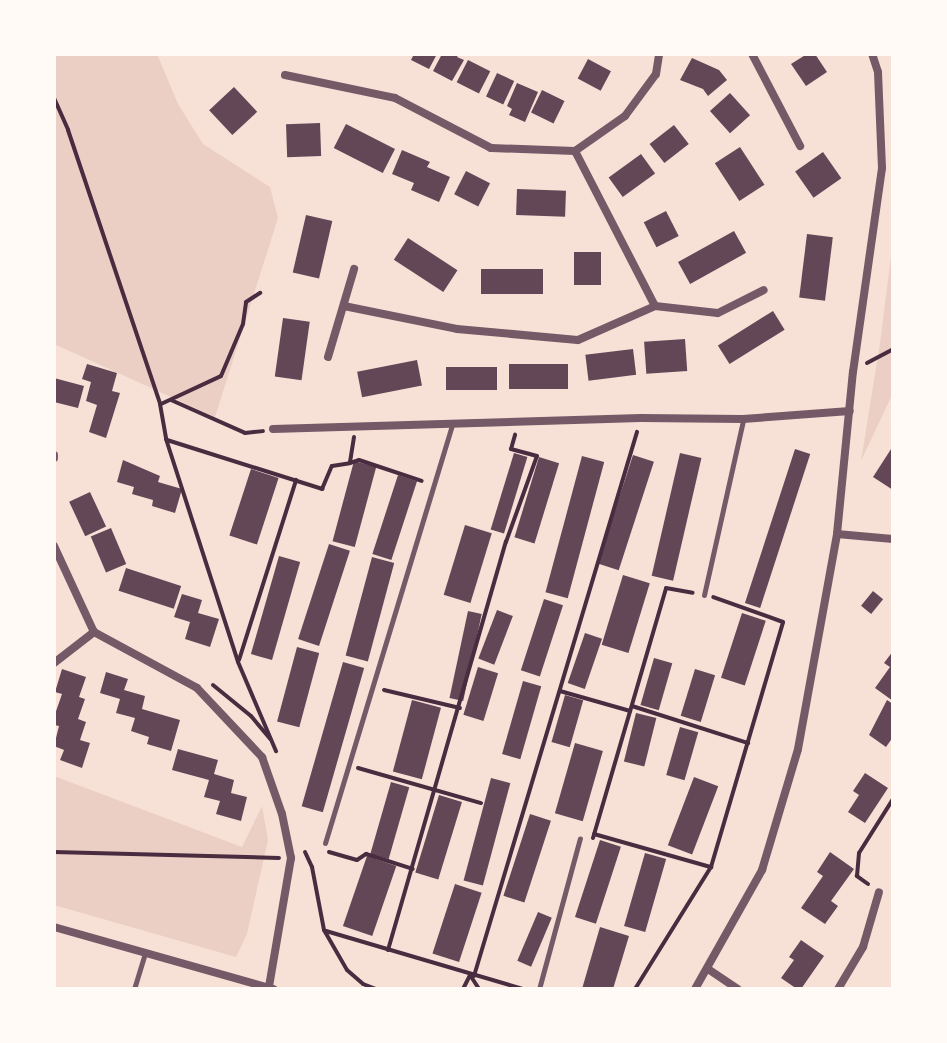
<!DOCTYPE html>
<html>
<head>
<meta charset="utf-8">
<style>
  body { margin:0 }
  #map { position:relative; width:947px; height:1043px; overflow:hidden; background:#f7e1d7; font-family:"Source Sans 3",sans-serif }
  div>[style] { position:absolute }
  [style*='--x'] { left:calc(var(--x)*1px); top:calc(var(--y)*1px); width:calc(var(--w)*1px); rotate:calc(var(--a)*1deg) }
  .green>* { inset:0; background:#ebcfc5 }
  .building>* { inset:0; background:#644757; transform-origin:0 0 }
  .path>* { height:4px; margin:-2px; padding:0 2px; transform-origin:2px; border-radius:2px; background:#4a2c40 }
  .service>* { height:5px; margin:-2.5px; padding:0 2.5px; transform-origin:2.5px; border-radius:2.5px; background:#755966 }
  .minor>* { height:8px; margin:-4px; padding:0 4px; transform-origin:4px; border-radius:4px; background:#755966 }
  span { translate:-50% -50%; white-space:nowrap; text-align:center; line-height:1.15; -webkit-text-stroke:8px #fffaf5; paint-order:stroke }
  .frame { position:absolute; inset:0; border:56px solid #fffaf5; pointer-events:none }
</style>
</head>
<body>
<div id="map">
  <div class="green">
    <i style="clip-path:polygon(54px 54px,157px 54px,178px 104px,203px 144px,270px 187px,278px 218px,215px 417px,54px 344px)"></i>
    <i style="clip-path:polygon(893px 241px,893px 393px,861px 461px,880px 343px)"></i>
    <i style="clip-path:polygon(54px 776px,242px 847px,262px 806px,268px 840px,247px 934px,236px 957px,54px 905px)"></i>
  </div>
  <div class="building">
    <i style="clip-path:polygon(414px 54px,437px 54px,429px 69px,411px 60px)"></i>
    <i style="clip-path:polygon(442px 54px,459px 54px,457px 57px,464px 60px,452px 81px,433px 71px)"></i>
    <i style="clip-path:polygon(807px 54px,815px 54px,827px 72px,806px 86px,791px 64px)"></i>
    <i style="clip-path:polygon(692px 58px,719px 70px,727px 80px,708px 96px,703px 89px,680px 80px)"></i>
    <i style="left:588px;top:59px;width:26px;height:22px;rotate:28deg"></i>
    <i style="left:468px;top:60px;width:25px;height:25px;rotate:27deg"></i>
    <i style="left:497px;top:73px;width:19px;height:26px;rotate:25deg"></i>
    <i style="clip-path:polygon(517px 83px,538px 92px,525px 122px,509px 115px,512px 109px,507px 106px)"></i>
    <i style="left:234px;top:87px;width:34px;height:34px;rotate:47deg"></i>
    <i style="left:542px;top:90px;width:25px;height:25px;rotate:26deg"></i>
    <i style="left:730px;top:93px;width:30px;height:27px;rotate:48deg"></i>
    <i style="left:320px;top:123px;width:33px;height:34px;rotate:88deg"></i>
    <i style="left:346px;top:124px;width:55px;height:27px;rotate:27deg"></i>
    <i style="left:674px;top:125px;width:24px;height:31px;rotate:52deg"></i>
    <i style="left:740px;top:147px;width:45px;height:30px;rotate:57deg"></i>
    <i style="clip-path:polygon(402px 150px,430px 162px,427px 167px,450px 177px,439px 202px,411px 190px,414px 183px,392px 174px)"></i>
    <i style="left:823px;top:152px;width:32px;height:34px;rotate:55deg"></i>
    <i style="left:641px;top:154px;width:24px;height:40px;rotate:54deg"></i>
    <i style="left:466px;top:171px;width:27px;height:26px;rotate:27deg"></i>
    <i style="left:517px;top:189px;width:49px;height:26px;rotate:2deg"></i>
    <i style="left:666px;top:211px;width:28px;height:25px;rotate:63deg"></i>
    <i style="left:306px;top:215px;width:27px;height:59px;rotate:13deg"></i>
    <i style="left:734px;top:231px;width:25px;height:64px;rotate:61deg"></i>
    <i style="left:807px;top:234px;width:26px;height:64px;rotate:7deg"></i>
    <i style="left:408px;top:238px;width:59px;height:26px;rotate:33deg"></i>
    <i style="left:574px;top:252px;width:27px;height:33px"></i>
    <i style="left:481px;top:269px;width:62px;height:25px"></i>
    <i style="left:773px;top:311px;width:22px;height:65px;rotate:58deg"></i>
    <i style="left:283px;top:318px;width:27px;height:59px;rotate:8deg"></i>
    <i style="left:685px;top:339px;width:32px;height:41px;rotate:86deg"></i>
    <i style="left:633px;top:349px;width:26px;height:48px;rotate:83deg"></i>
    <i style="left:417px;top:360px;width:26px;height:61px;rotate:79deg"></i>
    <i style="clip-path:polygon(87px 364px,117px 373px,112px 391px,120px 393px,106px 438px,89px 432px,97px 405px,86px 401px,91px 382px,82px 379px)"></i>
    <i style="left:509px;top:364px;width:59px;height:25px"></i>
    <i style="left:446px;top:367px;width:51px;height:23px"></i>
    <i style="clip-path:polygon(54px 378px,84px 386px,78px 408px,54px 402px)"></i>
    <i style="clip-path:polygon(893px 446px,893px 490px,873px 477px)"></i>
    <i style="left:795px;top:449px;width:16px;height:162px;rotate:18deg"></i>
    <i style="left:514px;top:453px;width:14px;height:80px;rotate:17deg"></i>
    <i style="left:680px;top:453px;width:22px;height:126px;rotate:13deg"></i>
    <i style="left:633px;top:455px;width:22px;height:114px;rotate:18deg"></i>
    <i style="left:582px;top:456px;width:23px;height:141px;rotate:15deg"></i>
    <i style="left:539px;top:457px;width:21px;height:84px;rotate:17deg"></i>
    <i style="clip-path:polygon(123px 460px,160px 476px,158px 482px,182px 489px,175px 513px,152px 506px,153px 500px,132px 494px,134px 487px,117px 482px)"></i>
    <i style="left:354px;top:461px;width:23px;height:83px;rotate:15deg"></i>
    <i style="left:251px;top:469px;width:29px;height:70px;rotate:18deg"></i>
    <i style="left:398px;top:475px;width:20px;height:83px;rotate:18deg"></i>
    <i style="left:90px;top:492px;width:38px;height:23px;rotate:65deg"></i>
    <i style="left:465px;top:525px;width:28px;height:73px;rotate:17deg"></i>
    <i style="left:111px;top:528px;width:39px;height:22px;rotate:67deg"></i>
    <i style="left:329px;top:544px;width:22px;height:100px;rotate:18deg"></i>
    <i style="left:279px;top:556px;width:22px;height:102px;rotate:16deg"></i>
    <i style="left:372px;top:557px;width:23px;height:102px;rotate:15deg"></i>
    <i style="left:126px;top:568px;width:58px;height:24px;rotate:18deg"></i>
    <i style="left:623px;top:575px;width:28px;height:73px;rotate:17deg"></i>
    <i style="left:873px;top:591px;width:13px;height:19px;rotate:39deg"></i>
    <i style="clip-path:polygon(182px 594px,202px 600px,198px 613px,219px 619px,210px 647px,185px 639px,190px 622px,174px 617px)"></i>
    <i style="left:544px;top:599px;width:20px;height:75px;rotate:18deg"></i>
    <i style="left:497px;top:610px;width:17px;height:52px;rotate:21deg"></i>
    <i style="left:468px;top:611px;width:14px;height:89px;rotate:12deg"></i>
    <i style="left:742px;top:613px;width:25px;height:68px;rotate:18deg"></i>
    <i style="left:585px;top:633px;width:18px;height:53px;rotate:19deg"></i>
    <i style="left:297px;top:647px;width:23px;height:77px;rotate:15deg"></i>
    <i style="clip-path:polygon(893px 651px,893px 701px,875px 688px,890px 667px,884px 663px)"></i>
    <i style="left:654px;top:658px;width:19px;height:49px;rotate:16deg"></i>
    <i style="left:343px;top:662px;width:22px;height:150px;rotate:16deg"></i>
    <i style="left:478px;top:667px;width:21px;height:50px;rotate:17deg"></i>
    <i style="clip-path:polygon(62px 669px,86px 677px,79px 697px,85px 699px,78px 719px,86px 722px,80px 740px,90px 743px,82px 768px,60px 760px,64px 750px,54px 746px,59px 726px,54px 725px,54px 717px,62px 694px,55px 692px)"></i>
    <i style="left:695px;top:669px;width:21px;height:49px;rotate:17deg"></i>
    <i style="clip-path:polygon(106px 672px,128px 679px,124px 690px,145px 696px,142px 709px,180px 720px,171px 751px,147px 744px,149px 737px,131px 731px,135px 718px,116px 713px,120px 699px,100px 693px)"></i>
    <i style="left:523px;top:681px;width:19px;height:76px;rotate:16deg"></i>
    <i style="left:565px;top:695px;width:19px;height:49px;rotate:16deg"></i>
    <i style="left:412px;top:700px;width:30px;height:74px;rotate:15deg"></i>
    <i style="clip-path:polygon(887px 700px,893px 704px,893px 737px,886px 747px,869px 735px)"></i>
    <i style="left:636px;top:713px;width:21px;height:50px;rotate:14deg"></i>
    <i style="left:680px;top:727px;width:19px;height:50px;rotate:16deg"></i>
    <i style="left:575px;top:743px;width:29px;height:73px;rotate:16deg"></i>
    <i style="clip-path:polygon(178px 749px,218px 760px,214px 774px,234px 780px,231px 793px,247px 797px,241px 821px,216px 814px,220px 801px,204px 797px,209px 780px,172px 770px)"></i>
    <i style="clip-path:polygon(865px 773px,888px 788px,865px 823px,848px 812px,859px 795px,853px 791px)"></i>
    <i style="left:694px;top:777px;width:26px;height:73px;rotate:21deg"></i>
    <i style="left:491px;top:778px;width:20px;height:106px;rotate:15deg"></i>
    <i style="left:391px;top:782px;width:19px;height:75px;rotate:16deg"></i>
    <i style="left:439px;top:795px;width:24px;height:81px;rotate:17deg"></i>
    <i style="left:530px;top:814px;width:22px;height:86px;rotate:18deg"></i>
    <i style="left:600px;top:840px;width:22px;height:81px;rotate:18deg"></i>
    <i style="clip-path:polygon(830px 852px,854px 869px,831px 901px,838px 906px,825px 924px,801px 908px,823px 876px,817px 872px)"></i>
    <i style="left:645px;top:853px;width:22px;height:76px;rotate:16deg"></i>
    <i style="left:367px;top:856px;width:31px;height:74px;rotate:19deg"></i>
    <i style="left:455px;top:884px;width:28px;height:73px;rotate:18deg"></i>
    <i style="left:538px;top:912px;width:15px;height:53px;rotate:23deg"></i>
    <i style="clip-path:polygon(600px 927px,629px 936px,613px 989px,582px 989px)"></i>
    <i style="clip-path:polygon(801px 940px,824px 956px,801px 989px,797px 989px,781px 978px,794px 960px,789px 957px)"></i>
  </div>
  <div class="path">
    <i style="--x:54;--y:98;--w:35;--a:66"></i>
    <i style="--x:68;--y:130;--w:289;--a:71.4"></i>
    <i style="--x:160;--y:404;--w:36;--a:80"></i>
    <i style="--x:166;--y:439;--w:234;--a:72.1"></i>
    <i style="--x:238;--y:662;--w:97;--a:66.9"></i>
    <i style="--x:867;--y:363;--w:30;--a:-28"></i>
    <i style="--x:171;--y:400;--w:81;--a:24"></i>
    <i style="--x:245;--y:433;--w:18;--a:-6"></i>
    <i style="--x:161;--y:404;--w:66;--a:-25"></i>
    <i style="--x:221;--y:376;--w:56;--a:-67.1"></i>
    <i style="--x:243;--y:324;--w:22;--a:-82"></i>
    <i style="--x:246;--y:302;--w:17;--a:-33"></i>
    <i style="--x:354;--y:437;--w:26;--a:99"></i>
    <i style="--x:350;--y:463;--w:9;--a:-18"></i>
    <i style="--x:359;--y:460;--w:66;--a:18.4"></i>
    <i style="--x:167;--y:440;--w:163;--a:17.5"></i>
    <i style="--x:322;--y:489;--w:25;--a:-67"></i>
    <i style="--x:332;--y:466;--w:18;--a:-9"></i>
    <i style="--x:239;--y:660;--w:189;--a:-72.4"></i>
    <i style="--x:213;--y:685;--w:49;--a:39.2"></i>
    <i style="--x:251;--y:716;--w:30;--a:50"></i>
    <i style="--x:384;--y:690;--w:78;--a:13.3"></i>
    <i style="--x:560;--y:691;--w:73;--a:15.9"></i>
    <i style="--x:632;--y:706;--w:122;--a:17.7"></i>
    <i style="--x:358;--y:768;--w:128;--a:15.9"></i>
    <i style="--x:594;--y:834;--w:122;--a:15.8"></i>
    <i style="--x:593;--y:838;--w:260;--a:-73.7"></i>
    <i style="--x:666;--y:588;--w:27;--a:10"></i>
    <i style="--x:54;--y:852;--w:225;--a:1.5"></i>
    <i style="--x:305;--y:852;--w:17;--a:65"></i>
    <i style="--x:312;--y:867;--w:64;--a:79.2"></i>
    <i style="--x:324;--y:930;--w:46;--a:60.1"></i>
    <i style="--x:347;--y:970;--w:21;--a:41"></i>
    <i style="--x:363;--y:984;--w:14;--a:21"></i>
    <i style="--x:329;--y:852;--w:29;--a:16"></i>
    <i style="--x:357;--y:860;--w:11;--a:-34"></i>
    <i style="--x:366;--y:854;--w:49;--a:17.7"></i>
    <i style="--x:868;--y:884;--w:14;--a:-144"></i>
    <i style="--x:857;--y:876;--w:23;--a:-85"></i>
    <i style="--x:859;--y:853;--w:64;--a:-57.8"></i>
    <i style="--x:326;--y:931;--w:205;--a:16.4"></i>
    <i style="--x:388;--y:950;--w:425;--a:-73.9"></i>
    <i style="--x:506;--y:542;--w:91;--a:-70.2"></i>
    <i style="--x:537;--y:456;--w:27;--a:-165"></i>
    <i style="--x:511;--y:449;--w:15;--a:-74"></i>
    <i style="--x:474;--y:976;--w:568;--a:-73.32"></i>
    <i style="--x:463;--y:989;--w:16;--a:-63"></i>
    <i style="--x:470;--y:975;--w:17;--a:57"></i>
    <i style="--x:635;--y:989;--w:144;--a:-58.1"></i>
    <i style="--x:711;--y:867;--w:255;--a:-73.6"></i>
    <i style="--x:783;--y:622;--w:74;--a:-160.3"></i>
  </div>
  <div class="service">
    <i style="--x:704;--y:595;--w:179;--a:-77.4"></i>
    <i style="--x:325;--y:843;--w:437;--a:-73.1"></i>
    <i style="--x:134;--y:989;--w:39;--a:-73"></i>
    <i style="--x:539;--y:989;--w:156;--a:-74.8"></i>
  </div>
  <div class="minor">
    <i style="--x:752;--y:54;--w:104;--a:62.4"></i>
    <i style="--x:285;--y:75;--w:112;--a:11.8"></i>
    <i style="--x:395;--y:98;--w:108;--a:27.5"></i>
    <i style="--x:491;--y:148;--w:84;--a:2"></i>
    <i style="--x:575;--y:151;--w:61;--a:-35"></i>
    <i style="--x:625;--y:116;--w:52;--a:-53.6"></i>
    <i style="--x:656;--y:74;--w:20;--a:-81"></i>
    <i style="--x:575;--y:151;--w:174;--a:62.7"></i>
    <i style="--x:344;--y:306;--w:115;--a:11.5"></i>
    <i style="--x:457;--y:329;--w:121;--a:5.2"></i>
    <i style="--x:578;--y:340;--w:84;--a:-23.8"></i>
    <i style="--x:655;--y:306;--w:63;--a:6.3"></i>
    <i style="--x:718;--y:313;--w:51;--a:-26.6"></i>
    <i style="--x:328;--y:357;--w:92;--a:-73.5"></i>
    <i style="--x:273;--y:429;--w:368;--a:-1.7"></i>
    <i style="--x:641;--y:418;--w:102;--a:0.6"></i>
    <i style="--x:743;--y:419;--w:107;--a:-4.3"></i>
    <i style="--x:54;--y:455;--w:3;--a:90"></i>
    <i style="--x:837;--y:534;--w:56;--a:5.1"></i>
    <i style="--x:54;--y:546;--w:95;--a:65.1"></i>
    <i style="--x:94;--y:632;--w:117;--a:28.5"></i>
    <i style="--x:197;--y:688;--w:95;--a:46.7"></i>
    <i style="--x:262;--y:757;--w:60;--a:70.7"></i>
    <i style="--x:282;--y:814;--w:45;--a:78.4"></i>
    <i style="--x:291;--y:858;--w:131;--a:99.7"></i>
    <i style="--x:54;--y:663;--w:51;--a:-37.8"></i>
    <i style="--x:54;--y:927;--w:228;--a:15.8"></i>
    <i style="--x:708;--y:969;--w:36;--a:34"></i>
    <i style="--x:695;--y:989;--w:137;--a:-60.6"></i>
    <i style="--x:762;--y:870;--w:126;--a:-73.4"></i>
    <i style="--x:798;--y:749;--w:219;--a:-79.7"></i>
    <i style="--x:837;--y:534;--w:163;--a:-84.4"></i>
    <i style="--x:853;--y:372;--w:206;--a:-81.9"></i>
    <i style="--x:882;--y:168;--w:96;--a:-92.4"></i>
    <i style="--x:878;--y:72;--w:19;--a:-108"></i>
    <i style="--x:838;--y:989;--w:49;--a:-59.2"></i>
    <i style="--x:863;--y:947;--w:57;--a:-73.8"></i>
  </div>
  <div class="frame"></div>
</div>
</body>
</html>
